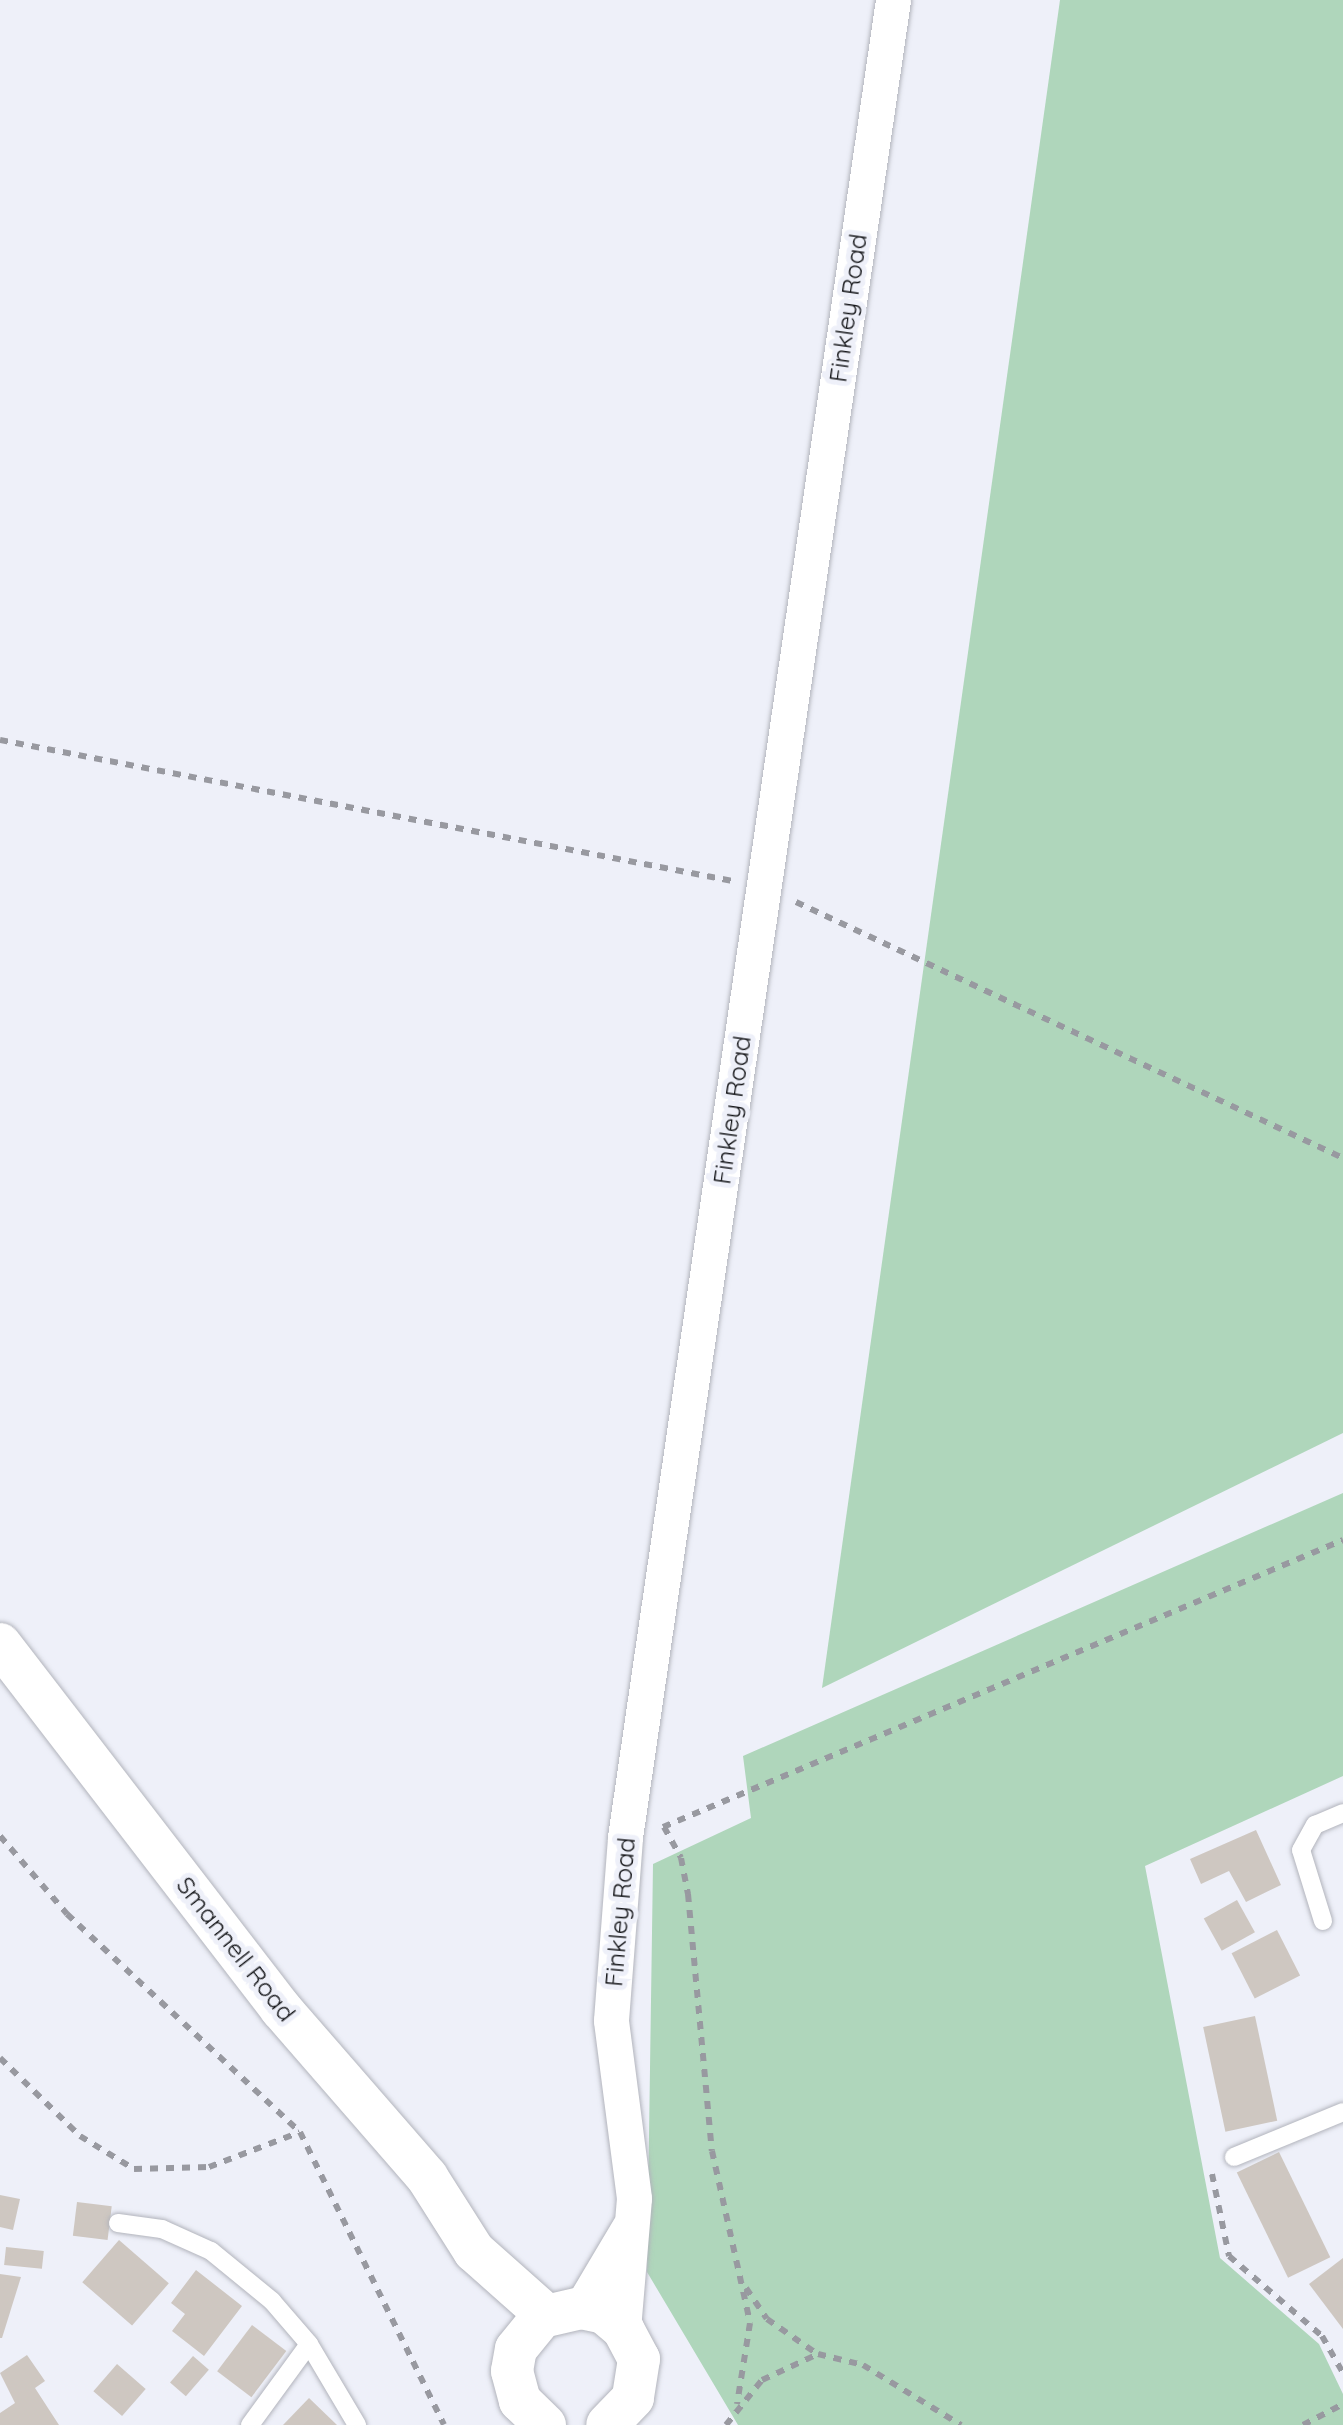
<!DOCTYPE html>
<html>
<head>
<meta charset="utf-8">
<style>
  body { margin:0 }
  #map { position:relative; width:1343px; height:2425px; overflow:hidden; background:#eef0f9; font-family:Quicksand,sans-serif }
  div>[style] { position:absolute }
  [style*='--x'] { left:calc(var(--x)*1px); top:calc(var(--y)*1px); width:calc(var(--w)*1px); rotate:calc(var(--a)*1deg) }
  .green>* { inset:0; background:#afd6bb }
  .building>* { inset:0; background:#cec7c1; transform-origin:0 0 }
  .path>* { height:6px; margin-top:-3px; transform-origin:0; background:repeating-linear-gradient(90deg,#9899a0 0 8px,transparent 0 16px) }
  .roads { filter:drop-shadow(0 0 2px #b2b4bc) drop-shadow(0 0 2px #b2b4bc) }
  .service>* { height:18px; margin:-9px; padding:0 9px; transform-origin:9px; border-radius:9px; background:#fff }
  .minor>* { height:35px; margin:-17.5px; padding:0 17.5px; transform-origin:17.5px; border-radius:17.5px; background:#fff }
  .tertiary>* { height:42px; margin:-21px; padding:0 21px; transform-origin:21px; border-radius:21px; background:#fff }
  span { translate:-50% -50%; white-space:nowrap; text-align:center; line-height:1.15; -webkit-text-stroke:10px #eef0f9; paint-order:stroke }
  .street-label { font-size:25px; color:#151619 }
</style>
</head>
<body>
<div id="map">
  <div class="green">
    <i style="clip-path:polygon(1060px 0,1343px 0,1343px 1433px,822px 1688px)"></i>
    <i style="clip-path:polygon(1343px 1493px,1343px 1776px,1145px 1866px,1220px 2258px,1319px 2344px,1343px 2394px,1343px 2425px,738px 2425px,647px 2272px,653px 1864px,751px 1818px,743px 1756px)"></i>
  </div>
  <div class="building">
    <i style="clip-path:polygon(1256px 1830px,1281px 1885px,1246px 1902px,1229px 1871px,1201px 1884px,1190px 1859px)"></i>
    <i style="left:1237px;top:1900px;width:37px;height:38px;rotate:61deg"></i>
    <i style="left:1277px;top:1930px;width:51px;height:51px;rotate:63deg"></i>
    <i style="left:1255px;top:2016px;width:107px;height:53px;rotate:78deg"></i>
    <i style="left:1279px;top:2152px;width:117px;height:47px;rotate:64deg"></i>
    <i style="clip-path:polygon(0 2195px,20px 2199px,13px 2230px,0 2227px)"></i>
    <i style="left:77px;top:2202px;width:35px;height:34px;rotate:7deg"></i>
    <i style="left:119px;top:2240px;width:66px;height:56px;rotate:41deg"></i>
    <i style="left:6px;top:2247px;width:38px;height:18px;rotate:6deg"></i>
    <i style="clip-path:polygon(1343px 2258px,1343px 2329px,1309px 2284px)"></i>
    <i style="clip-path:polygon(196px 2270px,242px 2306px,204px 2356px,172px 2331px,185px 2314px,171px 2303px)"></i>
    <i style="clip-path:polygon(0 2274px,21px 2277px,2px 2338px,0 2338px)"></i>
    <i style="left:252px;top:2325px;width:43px;height:58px;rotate:37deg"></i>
    <i style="clip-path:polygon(27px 2355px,45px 2381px,35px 2388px,59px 2425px,0 2425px,0 2413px,15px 2403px,0 2373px)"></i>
    <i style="left:193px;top:2356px;width:21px;height:35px;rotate:41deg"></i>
    <i style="left:117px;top:2364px;width:38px;height:36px;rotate:41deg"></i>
    <i style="clip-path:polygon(309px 2398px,337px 2425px,283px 2425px)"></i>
  </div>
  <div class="path">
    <i style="--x:0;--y:740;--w:746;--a:10.89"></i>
    <i style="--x:796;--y:902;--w:604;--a:25.08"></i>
    <i style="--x:663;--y:1827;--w:738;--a:-22.88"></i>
    <i style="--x:664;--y:1827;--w:35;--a:61"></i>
    <i style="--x:681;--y:1858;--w:37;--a:79"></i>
    <i style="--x:688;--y:1894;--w:258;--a:84.7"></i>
    <i style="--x:712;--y:2151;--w:176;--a:77.5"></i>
    <i style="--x:750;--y:2323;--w:82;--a:99.1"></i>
    <i style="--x:0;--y:1836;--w:103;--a:49.3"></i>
    <i style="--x:67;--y:1914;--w:319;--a:43.1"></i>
    <i style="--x:300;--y:2132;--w:326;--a:63.8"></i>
    <i style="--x:0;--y:2058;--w:112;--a:44.3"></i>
    <i style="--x:80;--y:2136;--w:63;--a:31.4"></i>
    <i style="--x:134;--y:2169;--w:75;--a:-1.5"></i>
    <i style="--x:209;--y:2167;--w:97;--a:-21"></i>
    <i style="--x:1212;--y:2174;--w:84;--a:78.3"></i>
    <i style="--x:1229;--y:2256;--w:123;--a:40.7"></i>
    <i style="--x:1322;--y:2336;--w:43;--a:60.4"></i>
    <i style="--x:746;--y:2288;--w:37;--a:56"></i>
    <i style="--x:767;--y:2319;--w:60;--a:34.8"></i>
    <i style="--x:726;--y:2425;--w:58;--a:-51.3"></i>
    <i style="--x:762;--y:2380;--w:62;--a:-24.9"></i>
    <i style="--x:818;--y:2354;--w:46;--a:13.7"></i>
    <i style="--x:863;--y:2365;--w:115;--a:31.5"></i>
    <i style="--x:1303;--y:2425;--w:45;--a:-27.7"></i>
  </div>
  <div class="roads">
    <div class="service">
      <i style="--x:1323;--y:1921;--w:74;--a:-107.2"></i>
      <i style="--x:1301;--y:1850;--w:29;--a:-61"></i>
      <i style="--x:1315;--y:1825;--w:30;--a:-23"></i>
      <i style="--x:1234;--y:2157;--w:118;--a:-22.4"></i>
      <i style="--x:118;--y:2223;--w:44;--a:7.8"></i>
      <i style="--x:162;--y:2229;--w:54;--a:24.2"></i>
      <i style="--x:211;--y:2251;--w:79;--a:39.3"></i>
      <i style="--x:272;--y:2301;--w:57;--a:49.3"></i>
      <i style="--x:309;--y:2344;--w:94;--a:59.3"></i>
      <i style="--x:250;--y:2425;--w:100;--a:-53.9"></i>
    </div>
    <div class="minor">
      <i style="--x:581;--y:2308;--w:94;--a:-59.3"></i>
      <i style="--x:623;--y:2329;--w:131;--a:-85.2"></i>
      <i style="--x:634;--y:2198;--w:179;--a:-97.4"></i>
      <i style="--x:611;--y:2020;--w:184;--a:-85.6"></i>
      <i style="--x:625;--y:1837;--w:1856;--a:-81.7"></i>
    </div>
    <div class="tertiary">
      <i style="--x:0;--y:1644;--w:461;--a:52.4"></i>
      <i style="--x:281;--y:2009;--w:223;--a:49"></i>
      <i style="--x:427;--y:2177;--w:88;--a:57.6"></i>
      <i style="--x:474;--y:2251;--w:96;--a:41.6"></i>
      <i style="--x:545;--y:2425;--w:35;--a:-136"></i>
      <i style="--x:520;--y:2401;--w:31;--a:-105"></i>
      <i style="--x:512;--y:2371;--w:22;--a:-80"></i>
      <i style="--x:516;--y:2349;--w:41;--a:-50.9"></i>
      <i style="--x:542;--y:2317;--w:40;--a:-13"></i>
      <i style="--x:581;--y:2308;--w:24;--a:12"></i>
      <i style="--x:604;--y:2313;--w:25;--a:40"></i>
      <i style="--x:623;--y:2329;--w:34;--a:62"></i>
      <i style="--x:639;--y:2359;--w:39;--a:99"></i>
      <i style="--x:633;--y:2398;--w:37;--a:134"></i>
    </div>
  </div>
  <div class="street-label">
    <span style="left:848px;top:308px;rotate:-82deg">Finkley Road</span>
    <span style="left:732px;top:1110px;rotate:-82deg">Finkley Road</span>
    <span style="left:620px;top:1912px;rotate:-85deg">Finkley Road</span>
    <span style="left:236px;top:1949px;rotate:52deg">Smannell Road</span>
  </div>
</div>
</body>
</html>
